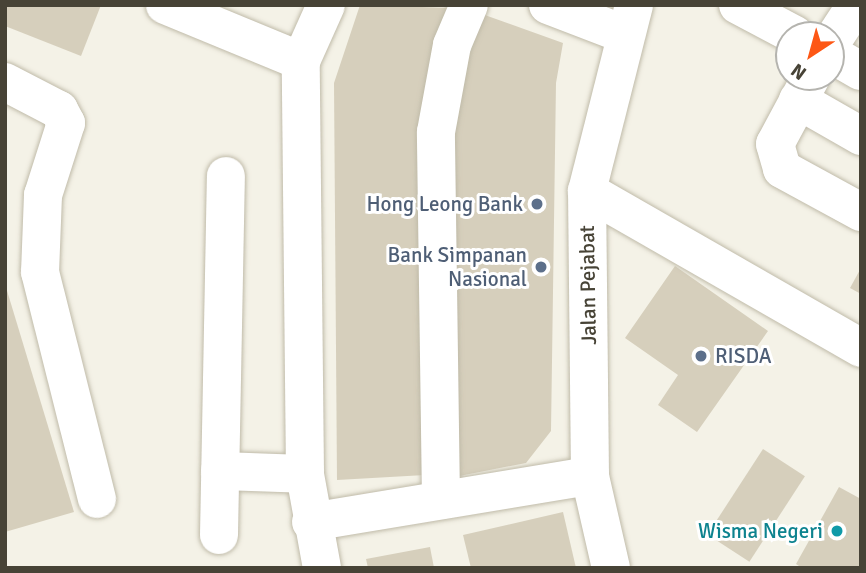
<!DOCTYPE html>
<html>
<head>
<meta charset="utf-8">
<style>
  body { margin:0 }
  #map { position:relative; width:866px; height:573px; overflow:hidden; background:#f4f2e7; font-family:Signika,sans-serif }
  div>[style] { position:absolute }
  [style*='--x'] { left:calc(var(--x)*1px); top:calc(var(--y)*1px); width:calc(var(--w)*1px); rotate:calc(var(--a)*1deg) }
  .building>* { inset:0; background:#d6cfbc; transform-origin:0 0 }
  .roads { filter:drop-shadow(0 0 2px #c0bba9) drop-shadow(0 0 2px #c0bba9) }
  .minor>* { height:38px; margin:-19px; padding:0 19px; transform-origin:19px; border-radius:19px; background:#fff }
  .dots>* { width:19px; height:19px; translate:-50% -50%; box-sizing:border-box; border:4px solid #fff; border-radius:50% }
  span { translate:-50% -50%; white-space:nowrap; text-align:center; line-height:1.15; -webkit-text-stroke:6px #fff; paint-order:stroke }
  .service-label { font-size:21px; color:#4e5e75 }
  .right { translate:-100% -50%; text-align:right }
  .left { translate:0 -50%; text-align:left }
  .street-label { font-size:21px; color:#474336 }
  .culture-label { font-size:21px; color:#0d838f }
  .frame { position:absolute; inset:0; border:7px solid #474336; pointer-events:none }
  .north { position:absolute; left:775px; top:21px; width:70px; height:70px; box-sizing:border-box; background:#fff; border:2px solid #b5b4af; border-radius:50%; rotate:216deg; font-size:19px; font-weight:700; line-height:28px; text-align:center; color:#474336 }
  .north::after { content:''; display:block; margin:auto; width:24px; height:32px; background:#fd5715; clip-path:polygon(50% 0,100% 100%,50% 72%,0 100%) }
</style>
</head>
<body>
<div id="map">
  <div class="building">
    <i style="clip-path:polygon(5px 5px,101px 5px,81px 56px,5px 26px)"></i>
    <i style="clip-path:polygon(360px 5px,453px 8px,425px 475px,337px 480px,334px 83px)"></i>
    <i style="clip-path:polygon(482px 14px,563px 43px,556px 83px,551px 431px,526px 463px,449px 478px,454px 106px)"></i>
    <i style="clip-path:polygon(675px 266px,768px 331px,697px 432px,658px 405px,678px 375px,625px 338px)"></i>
    <i style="clip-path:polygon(861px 268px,861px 294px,850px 288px)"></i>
    <i style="clip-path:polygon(5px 284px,74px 512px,5px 532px)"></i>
    <i style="left:763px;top:449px;width:50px;height:102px;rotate:33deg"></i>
    <i style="clip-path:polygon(839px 487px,861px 499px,861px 568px,802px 568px,796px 564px)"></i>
    <i style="clip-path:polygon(563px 512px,576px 568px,471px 568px,463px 535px)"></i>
    <i style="clip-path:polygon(430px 547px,434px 568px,368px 568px,366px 559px)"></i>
  </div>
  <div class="roads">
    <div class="minor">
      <i style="--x:165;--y:5;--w:147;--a:22.4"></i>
      <i style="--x:548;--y:5;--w:81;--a:20.9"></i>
      <i style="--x:738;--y:5;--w:64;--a:27.8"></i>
      <i style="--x:831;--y:43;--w:45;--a:-56.7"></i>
      <i style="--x:831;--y:54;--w:34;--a:30"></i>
      <i style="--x:811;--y:77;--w:76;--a:118.2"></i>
      <i style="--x:775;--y:144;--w:26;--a:74"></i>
      <i style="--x:782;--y:169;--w:90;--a:28.6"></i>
      <i style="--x:5;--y:82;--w:61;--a:27.4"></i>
      <i style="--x:59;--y:110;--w:15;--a:62"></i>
      <i style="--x:66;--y:123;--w:76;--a:107.7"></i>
      <i style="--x:43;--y:195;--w:77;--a:92.2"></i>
      <i style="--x:40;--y:272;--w:234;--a:75.9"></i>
      <i style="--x:798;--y:100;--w:73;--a:29.7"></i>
      <i style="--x:587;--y:191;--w:316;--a:29.8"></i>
      <i style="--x:220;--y:471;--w:85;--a:2"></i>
      <i style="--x:441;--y:500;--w:368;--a:-90.8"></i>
      <i style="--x:436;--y:132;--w:88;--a:-79.6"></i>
      <i style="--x:452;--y:45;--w:43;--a:-67"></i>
      <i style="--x:311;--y:522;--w:283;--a:-9.4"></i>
      <i style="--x:219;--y:535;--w:359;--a:-88.9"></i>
      <i style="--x:322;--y:568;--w:96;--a:-100.3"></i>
      <i style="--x:305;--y:474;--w:413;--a:-90.6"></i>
      <i style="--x:301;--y:61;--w:61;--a:-65.9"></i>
      <i style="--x:611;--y:568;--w:94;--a:-102.9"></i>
      <i style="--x:590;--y:476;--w:285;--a:-90.6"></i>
      <i style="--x:587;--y:191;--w:192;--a:-75.8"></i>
    </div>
  </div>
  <div class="dots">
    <i style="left:537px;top:204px;background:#5c6f8a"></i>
    <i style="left:541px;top:267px;background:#5c6f8a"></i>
    <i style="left:701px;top:356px;background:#5c6f8a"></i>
    <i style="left:837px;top:531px;background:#0f9aa8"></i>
  </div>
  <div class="service-label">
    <span class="right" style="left:523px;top:204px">Hong Leong Bank</span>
    <span class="right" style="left:527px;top:267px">Bank Simpanan<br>Nasional</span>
    <span class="left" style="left:715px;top:356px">RISDA</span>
  </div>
  <div class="street-label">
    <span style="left:588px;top:285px;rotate:-91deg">Jalan Pejabat</span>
  </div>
  <div class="culture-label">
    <span class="right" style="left:823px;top:531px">Wisma Negeri</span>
  </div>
  <div class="frame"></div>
  <div class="north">N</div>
</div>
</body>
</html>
